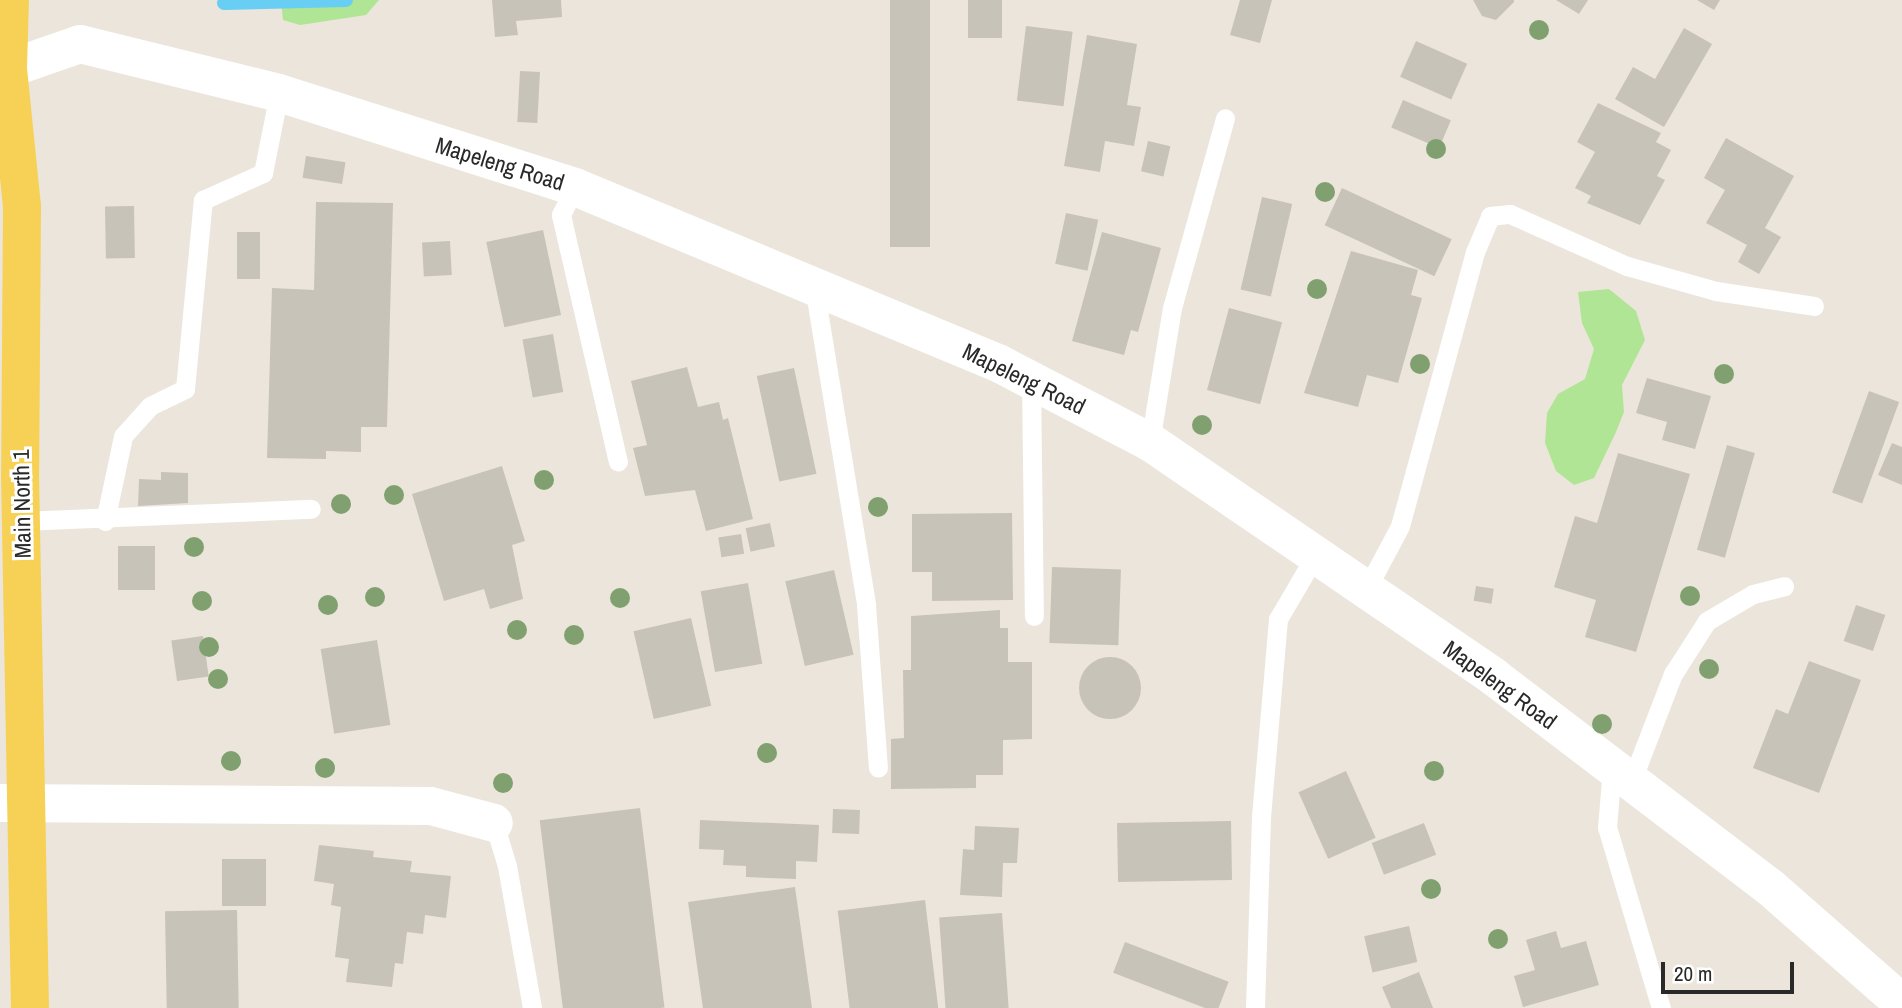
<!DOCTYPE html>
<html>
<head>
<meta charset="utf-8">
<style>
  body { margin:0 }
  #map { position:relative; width:1902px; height:1008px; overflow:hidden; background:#ece5db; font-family:"Archivo Narrow",sans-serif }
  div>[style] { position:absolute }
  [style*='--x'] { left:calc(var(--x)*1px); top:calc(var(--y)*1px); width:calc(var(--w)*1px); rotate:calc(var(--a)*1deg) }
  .green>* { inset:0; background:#b0e595 }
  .stream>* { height:14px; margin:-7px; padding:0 7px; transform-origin:7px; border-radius:7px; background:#69cef3 }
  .building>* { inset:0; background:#c7c3b9; transform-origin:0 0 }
  .round { border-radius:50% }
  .service>* { height:19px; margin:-9.5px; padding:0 9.5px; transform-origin:9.5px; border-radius:9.5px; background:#fff }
  .minor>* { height:38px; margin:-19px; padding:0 19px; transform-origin:19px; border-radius:19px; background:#fff }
  .tertiary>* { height:38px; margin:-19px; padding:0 19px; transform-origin:19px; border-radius:19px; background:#fff }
  .primary>* { height:38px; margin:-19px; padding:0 19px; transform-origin:19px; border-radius:19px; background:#f6d156 }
  .trees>* { width:20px; height:20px; margin:-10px; border-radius:50%; background:#80a16f }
  span { translate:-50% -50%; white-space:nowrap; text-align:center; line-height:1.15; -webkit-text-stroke:6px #fff; paint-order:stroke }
  .street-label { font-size:23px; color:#292929 }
  .scale { position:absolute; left:1661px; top:962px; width:133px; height:32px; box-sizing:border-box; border:4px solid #292929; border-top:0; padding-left:9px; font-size:21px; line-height:24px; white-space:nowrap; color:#292929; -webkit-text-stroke:5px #fff; paint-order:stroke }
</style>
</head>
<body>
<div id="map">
  <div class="green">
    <i style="clip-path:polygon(281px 0,379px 0,366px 15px,300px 25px,283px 20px)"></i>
    <i style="clip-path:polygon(1609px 289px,1636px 311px,1645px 340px,1622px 385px,1624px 412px,1616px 432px,1594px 478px,1574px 485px,1556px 471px,1545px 443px,1547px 413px,1558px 394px,1585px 379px,1594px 349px,1582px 323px,1578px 292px)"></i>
  </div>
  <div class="stream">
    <i style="--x:224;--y:3;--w:122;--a:-1.4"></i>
  </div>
  <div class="building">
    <i style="clip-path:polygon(492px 0,561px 0,562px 17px,516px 21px,518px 35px,495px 37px)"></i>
    <i style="left:890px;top:0;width:40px;height:247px"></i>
    <i style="left:968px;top:0;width:34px;height:38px"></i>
    <i style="clip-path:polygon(1240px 0,1272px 0,1260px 43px,1230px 35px)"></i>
    <i style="clip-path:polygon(1473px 0,1514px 0,1514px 2px,1496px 20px,1482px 16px)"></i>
    <i style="clip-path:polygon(1556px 0,1588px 0,1579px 14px)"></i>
    <i style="clip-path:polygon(1697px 0,1720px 0,1714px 10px)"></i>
    <i style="left:1026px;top:26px;width:47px;height:75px;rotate:7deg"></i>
    <i style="clip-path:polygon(1684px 28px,1712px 44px,1664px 127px,1615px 99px,1633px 67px,1655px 79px)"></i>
    <i style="clip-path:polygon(1087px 35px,1137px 44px,1127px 105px,1141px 107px,1134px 146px,1105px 141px,1100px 172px,1064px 166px)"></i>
    <i style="left:1416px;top:41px;width:56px;height:39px;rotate:24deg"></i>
    <i style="left:520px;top:71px;width:20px;height:51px;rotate:3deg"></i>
    <i style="left:1403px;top:100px;width:52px;height:30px;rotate:23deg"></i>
    <i style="clip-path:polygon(1598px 103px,1661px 133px,1656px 142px,1671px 150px,1657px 176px,1665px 180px,1640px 225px,1587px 203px,1591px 196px,1575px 188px,1595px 152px,1577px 142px)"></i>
    <i style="clip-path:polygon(1726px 138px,1794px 176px,1765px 228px,1781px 237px,1759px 274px,1738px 262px,1747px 245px,1706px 223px,1725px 190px,1704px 178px)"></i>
    <i style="left:1148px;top:141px;width:23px;height:31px;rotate:13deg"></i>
    <i style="left:306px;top:156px;width:40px;height:22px;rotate:9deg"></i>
    <i style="left:1342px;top:188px;width:121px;height:41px;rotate:25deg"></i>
    <i style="left:1262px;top:197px;width:31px;height:95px;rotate:13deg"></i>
    <i style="clip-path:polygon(316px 202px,393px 203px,387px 427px,361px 427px,361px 452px,326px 451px,326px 459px,267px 458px,272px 288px,314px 290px)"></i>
    <i style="left:134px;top:206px;width:52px;height:29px;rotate:89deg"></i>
    <i style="left:1066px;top:213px;width:33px;height:52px;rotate:12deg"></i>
    <i style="left:543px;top:230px;width:87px;height:58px;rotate:78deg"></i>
    <i style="left:237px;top:232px;width:23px;height:47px"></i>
    <i style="clip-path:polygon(1102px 232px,1161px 248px,1138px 332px,1131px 330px,1124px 355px,1072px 341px)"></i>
    <i style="left:450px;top:241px;width:34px;height:28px;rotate:87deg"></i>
    <i style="clip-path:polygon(1351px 251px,1418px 270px,1411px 295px,1422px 298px,1398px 383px,1367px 375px,1358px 407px,1304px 393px)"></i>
    <i style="left:1229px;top:308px;width:55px;height:85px;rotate:15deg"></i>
    <i style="left:553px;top:334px;width:59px;height:31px;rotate:80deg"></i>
    <i style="clip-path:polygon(687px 367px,698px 407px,719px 402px,723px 420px,728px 418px,753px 519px,706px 531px,695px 490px,645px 496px,633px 448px,647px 445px,631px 381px)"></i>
    <i style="left:794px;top:368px;width:108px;height:38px;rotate:78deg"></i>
    <i style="clip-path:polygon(1647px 378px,1711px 396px,1695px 449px,1662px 440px,1667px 422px,1636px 413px)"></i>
    <i style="left:1869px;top:391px;width:32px;height:108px;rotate:20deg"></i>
    <i style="clip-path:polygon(1892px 443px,1902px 447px,1902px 485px,1878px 475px)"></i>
    <i style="left:1727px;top:445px;width:29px;height:109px;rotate:16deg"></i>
    <i style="clip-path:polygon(1618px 453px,1690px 474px,1636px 652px,1585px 637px,1596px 600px,1554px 587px,1575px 516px,1597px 523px)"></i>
    <i style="clip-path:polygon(502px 466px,525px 541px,512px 545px,523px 599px,490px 609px,484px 589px,444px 601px,412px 494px)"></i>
    <i style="clip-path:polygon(161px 472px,188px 473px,188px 503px,138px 506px,139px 479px,161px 480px)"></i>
    <i style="clip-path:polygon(1012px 513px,1013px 600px,932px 601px,932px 572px,912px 572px,912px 514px)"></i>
    <i style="left:770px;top:523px;width:24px;height:25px;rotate:78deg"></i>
    <i style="left:741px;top:534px;width:20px;height:23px;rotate:81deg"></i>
    <i style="left:118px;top:546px;width:37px;height:44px"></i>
    <i style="left:1052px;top:567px;width:69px;height:76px;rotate:2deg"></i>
    <i style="left:834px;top:570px;width:87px;height:50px;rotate:77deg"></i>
    <i style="left:748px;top:583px;width:82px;height:48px;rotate:80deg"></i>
    <i style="left:1476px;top:586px;width:18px;height:15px;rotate:9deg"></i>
    <i style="left:1856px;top:605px;width:31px;height:38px;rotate:19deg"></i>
    <i style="clip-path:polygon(1000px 610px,1000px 628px,1008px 628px,1008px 662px,1032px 662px,1032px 739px,1003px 740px,1003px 775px,976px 775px,976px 788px,891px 789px,891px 739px,904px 738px,903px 670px,911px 670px,911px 616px)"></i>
    <i style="left:691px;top:618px;width:90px;height:59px;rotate:77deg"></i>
    <i style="left:203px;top:636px;width:41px;height:32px;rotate:82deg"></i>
    <i style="left:377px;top:640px;width:86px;height:57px;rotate:81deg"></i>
    <i class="round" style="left:1079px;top:657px;width:62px;height:62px"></i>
    <i style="clip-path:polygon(1809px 661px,1861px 680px,1819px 793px,1753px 768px,1776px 709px,1788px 714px)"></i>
    <i style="left:1346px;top:771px;width:73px;height:52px;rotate:66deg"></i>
    <i style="left:640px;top:808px;width:201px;height:101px;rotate:83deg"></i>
    <i style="left:833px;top:809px;width:27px;height:24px;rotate:2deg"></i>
    <i style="clip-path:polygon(700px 820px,819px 825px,817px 862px,796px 861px,796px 879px,746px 877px,746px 866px,723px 865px,724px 850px,699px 849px)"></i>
    <i style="left:1231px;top:821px;width:59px;height:114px;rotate:89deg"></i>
    <i style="left:1424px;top:823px;width:34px;height:56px;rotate:69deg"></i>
    <i style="clip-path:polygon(975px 826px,1019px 828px,1017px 863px,1003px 863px,1002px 897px,960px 895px,963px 849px,974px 850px)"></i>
    <i style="clip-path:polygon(319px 845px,374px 851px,373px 857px,412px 861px,410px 872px,451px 876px,446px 918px,425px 915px,423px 934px,407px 932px,403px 964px,395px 963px,392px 987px,346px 982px,349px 959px,335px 957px,341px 907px,331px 905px,334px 884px,314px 881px)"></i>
    <i style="left:222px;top:859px;width:44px;height:47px"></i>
    <i style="left:795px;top:887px;width:122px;height:108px;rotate:82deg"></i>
    <i style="left:925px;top:900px;width:109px;height:88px;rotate:83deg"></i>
    <i style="left:237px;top:910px;width:98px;height:72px;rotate:89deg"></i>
    <i style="left:1002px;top:913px;width:95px;height:63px;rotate:86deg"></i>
    <i style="left:1409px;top:926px;width:37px;height:46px;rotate:77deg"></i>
    <i style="clip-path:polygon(1556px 931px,1561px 948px,1586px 941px,1599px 985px,1523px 1007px,1514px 976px,1535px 970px,1526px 940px)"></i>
    <i style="left:1125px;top:942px;width:111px;height:33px;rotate:21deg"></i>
    <i style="clip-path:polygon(1419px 972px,1433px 1008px,1391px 1008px,1382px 987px)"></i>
  </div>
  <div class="service">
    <i style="--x:575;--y:187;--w:31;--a:117"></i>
    <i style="--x:561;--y:215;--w:253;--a:77"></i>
    <i style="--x:814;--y:286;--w:323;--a:80.7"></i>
    <i style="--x:866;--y:605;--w:163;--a:85.8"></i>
    <i style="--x:1031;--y:379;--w:237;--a:89.3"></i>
    <i style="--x:1150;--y:442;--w:136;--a:-80.7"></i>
    <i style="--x:1172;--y:308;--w:197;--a:-74.4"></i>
    <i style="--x:21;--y:521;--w:290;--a:-2.4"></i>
    <i style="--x:105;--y:521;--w:87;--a:-78"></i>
    <i style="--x:123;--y:436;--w:40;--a:-48"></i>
    <i style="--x:150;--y:406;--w:39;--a:-26"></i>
    <i style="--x:185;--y:389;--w:190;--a:-84.6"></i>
    <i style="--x:203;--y:200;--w:66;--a:-24.2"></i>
    <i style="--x:263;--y:173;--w:82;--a:-78.7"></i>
    <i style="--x:1366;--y:590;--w:72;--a:-62"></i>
    <i style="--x:1400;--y:526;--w:284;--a:-74.7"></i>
    <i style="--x:1475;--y:252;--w:39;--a:-67"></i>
    <i style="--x:1490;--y:216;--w:20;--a:-6"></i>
    <i style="--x:1510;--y:214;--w:128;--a:24"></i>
    <i style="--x:1627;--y:266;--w:92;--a:15.7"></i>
    <i style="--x:1716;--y:291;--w:99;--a:8.7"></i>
    <i style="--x:1612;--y:768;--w:59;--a:94.8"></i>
    <i style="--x:1607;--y:827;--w:189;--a:73.4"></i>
    <i style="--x:1632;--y:780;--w:114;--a:-68.9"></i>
    <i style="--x:1673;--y:674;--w:63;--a:-57.3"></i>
    <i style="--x:1707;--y:621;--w:53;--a:-30.4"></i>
    <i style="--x:1753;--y:594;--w:32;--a:-14"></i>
    <i style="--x:494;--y:823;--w:45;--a:73.2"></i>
    <i style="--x:507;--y:866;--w:144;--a:80"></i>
    <i style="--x:1255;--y:1008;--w:191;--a:-88.2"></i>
    <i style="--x:1261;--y:817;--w:199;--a:-85.1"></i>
    <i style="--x:1278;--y:619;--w:73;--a:-59.6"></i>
  </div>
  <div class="minor">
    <i style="--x:0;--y:803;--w:431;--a:0.4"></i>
    <i style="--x:431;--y:806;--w:65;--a:15.1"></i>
  </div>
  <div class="tertiary">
    <i style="--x:8;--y:69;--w:76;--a:-19.1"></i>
    <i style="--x:80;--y:44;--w:205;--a:13.8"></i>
    <i style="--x:279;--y:93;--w:311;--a:17.6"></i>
    <i style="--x:575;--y:187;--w:460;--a:22.6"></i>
    <i style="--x:1000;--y:364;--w:169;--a:27.5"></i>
    <i style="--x:1150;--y:442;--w:417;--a:34.3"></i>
    <i style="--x:1494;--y:677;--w:348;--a:37.3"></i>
    <i style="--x:1771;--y:888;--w:174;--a:41.3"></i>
  </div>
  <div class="primary">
    <i style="--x:10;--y:0;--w:69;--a:91.7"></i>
    <i style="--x:8;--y:69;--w:138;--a:84.2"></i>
    <i style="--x:22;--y:206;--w:268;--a:90.4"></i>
    <i style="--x:20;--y:474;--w:534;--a:88.93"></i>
  </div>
  <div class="trees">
    <i style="left:1539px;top:30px"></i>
    <i style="left:1436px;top:149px"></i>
    <i style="left:1325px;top:192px"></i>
    <i style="left:1317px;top:289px"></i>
    <i style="left:1420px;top:364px"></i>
    <i style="left:1724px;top:374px"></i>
    <i style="left:1202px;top:425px"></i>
    <i style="left:544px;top:480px"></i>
    <i style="left:394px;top:495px"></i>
    <i style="left:341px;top:504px"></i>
    <i style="left:878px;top:507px"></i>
    <i style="left:194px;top:547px"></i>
    <i style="left:1690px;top:596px"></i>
    <i style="left:375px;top:597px"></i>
    <i style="left:620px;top:598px"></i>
    <i style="left:202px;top:601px"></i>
    <i style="left:328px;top:605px"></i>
    <i style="left:517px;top:630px"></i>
    <i style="left:574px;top:635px"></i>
    <i style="left:209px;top:647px"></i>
    <i style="left:1709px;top:669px"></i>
    <i style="left:218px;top:679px"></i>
    <i style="left:1602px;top:724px"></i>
    <i style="left:767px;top:753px"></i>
    <i style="left:231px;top:761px"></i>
    <i style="left:325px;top:768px"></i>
    <i style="left:1434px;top:771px"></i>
    <i style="left:503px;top:783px"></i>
    <i style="left:1431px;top:889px"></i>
    <i style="left:1498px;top:939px"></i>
  </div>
  <div class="street-label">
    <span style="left:500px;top:164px;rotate:17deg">Mapeleng Road</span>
    <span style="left:1024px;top:379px;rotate:26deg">Mapeleng Road</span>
    <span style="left:22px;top:504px;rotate:-91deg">Main North 1</span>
    <span style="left:1500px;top:685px;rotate:36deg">Mapeleng Road</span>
  </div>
  <div class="scale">20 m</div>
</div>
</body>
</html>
